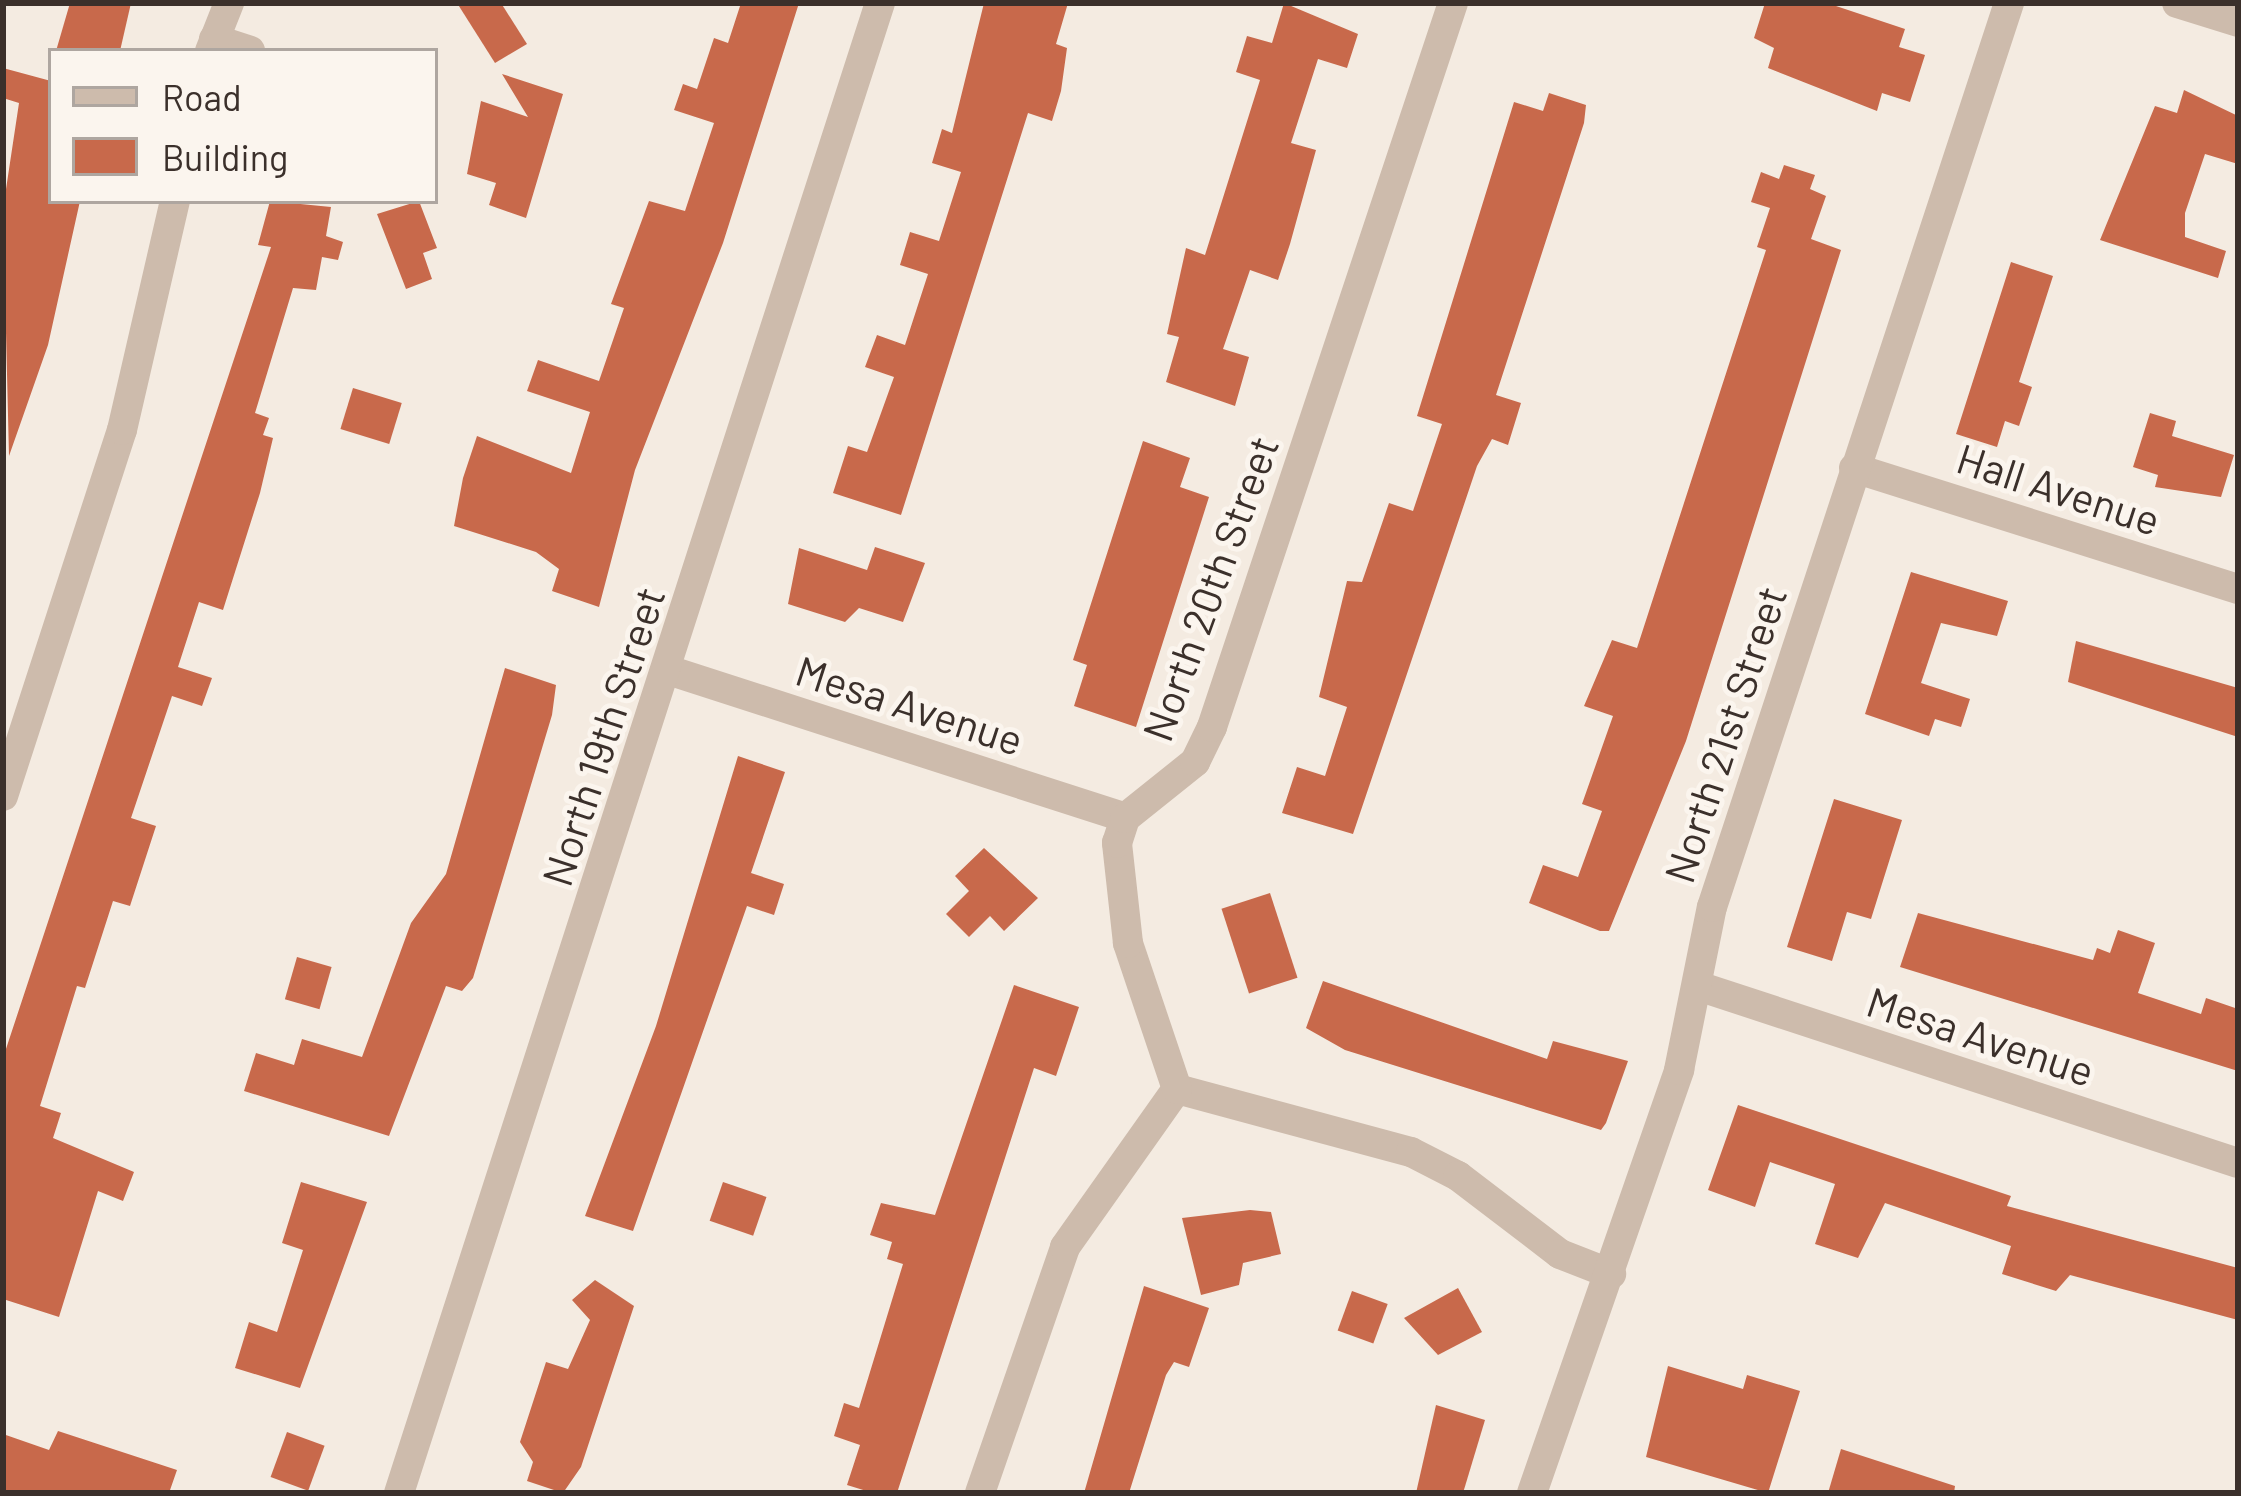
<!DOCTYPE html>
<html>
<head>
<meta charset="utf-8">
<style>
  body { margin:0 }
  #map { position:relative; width:2241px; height:1496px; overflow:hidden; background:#f4ebe1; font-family:Barlow,sans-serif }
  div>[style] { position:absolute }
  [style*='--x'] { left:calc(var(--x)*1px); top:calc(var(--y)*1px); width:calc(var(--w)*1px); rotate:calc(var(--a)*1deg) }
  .building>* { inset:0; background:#c8694b; transform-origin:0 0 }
  .minor>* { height:30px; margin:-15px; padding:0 15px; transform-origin:15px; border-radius:15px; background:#cdbbac }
  .tertiary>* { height:30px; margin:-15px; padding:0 15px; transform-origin:15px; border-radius:15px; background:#cdbbac }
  span { translate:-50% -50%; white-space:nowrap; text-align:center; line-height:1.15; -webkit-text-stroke:10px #fbf5ee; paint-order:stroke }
  .street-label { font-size:42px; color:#3b302b }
  .frame { position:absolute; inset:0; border:6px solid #3b302b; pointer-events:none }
  .legend { position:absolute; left:48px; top:48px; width:390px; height:156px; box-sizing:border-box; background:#fbf5ee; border:3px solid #aea6a0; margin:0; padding:15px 21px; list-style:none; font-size:36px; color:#3b302b }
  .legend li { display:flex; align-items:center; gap:24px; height:60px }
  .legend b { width:60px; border:3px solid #aea6a0 }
</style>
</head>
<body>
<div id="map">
  <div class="building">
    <i style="clip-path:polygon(70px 3px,131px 3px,120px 51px,56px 51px)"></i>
    <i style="clip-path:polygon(457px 3px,501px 3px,527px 44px,495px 63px)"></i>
    <i style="clip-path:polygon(741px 3px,799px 3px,723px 243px,635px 470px,599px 607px,552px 591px,559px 569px,536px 552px,454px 526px,463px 478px,477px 436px,571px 473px,590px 412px,527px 391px,538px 360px,599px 381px,624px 308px,611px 304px,649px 201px,685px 211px,714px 123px,674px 110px,683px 84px,697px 89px,714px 38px,728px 43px)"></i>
    <i style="clip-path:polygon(984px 3px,1068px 3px,1056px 44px,1067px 48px,1061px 91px,1052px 121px,1028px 113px,901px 515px,833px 493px,848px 446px,867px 452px,894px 377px,865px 367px,877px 335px,905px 345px,928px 274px,900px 265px,910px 232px,939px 241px,961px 172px,932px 163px,942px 129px,952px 133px)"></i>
    <i style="clip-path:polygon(1284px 3px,1358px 34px,1347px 68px,1318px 59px,1291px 143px,1316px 150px,1290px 244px,1278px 280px,1250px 270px,1223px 349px,1249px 357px,1235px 406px,1166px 382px,1179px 337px,1167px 334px,1186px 248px,1205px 255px,1260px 80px,1236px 72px,1247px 36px,1272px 43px)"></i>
    <i style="clip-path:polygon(1765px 3px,1827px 3px,1905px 29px,1899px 47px,1925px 55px,1910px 102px,1882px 93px,1877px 111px,1768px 68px,1774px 48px,1754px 38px)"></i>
    <i style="clip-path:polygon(3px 68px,51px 81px,51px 201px,80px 201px,48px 345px,9px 456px,3px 209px,19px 103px,3px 98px)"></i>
    <i style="clip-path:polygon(502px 74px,563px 94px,526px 218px,489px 205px,496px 183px,467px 174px,481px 101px,528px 117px)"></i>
    <i style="clip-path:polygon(2184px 90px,2238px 116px,2238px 164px,2205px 154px,2185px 213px,2185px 237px,2226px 251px,2218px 278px,2100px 240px,2155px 106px,2177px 113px)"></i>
    <i style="clip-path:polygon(1549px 93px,1586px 105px,1584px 123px,1496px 395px,1521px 403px,1508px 445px,1492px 439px,1477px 466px,1353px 834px,1282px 813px,1297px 767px,1325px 776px,1347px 707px,1319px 697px,1347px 581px,1362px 582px,1389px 503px,1413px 511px,1442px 424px,1417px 416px,1514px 102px,1543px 111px)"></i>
    <i style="clip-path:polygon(1784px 165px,1815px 175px,1810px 189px,1826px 196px,1811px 239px,1841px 250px,1686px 741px,1609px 931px,1600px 931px,1529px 903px,1543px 865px,1578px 877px,1602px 811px,1582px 804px,1613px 716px,1584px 706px,1612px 640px,1637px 648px,1766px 250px,1757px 247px,1770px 208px,1751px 202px,1761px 172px,1779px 179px)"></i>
    <i style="clip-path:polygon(270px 201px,331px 207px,326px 236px,343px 242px,338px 260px,322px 257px,316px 290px,293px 288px,255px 413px,269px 418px,263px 435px,273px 438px,260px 493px,223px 610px,199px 602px,178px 667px,212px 678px,202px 706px,172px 696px,131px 818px,156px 826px,130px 906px,113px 901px,85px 988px,77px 986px,40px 1106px,61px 1113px,53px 1138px,134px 1172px,123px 1201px,98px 1191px,59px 1317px,3px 1299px,3px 1058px,271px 247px,258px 245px)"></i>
    <i style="clip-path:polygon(419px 201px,437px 248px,423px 253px,432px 279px,406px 289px,377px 214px)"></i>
    <i style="clip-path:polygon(2011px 262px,2053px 276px,2019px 382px,2032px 387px,2019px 426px,2005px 421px,1997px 447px,1956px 434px)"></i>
    <i style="left:353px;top:388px;width:51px;height:43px;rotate:17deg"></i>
    <i style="clip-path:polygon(2150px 413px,2176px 421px,2172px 436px,2234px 455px,2221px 497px,2155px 487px,2158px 475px,2133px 467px)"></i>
    <i style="clip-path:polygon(1143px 441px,1190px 458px,1180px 487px,1209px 497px,1136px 727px,1074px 706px,1087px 665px,1073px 660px)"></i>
    <i style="clip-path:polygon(875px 547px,925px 563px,903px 622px,859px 608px,845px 622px,788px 604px,799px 548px,867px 570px)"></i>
    <i style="clip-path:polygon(1911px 572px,2008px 601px,1997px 636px,1941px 623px,1921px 683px,1970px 699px,1961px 727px,1935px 719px,1929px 736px,1865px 714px)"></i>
    <i style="clip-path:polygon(2076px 641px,2238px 688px,2238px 737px,2068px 682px)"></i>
    <i style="clip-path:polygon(505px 668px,556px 685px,552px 715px,473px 978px,462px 991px,446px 986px,389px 1136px,244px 1091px,256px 1053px,294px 1065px,302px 1039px,362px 1057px,411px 923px,446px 874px)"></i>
    <i style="clip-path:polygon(738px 756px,785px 772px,751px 873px,784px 884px,774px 915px,747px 906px,633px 1231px,585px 1216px,656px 1026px)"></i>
    <i style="clip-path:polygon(1834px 799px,1902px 820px,1871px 919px,1847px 912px,1832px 961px,1787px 947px)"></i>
    <i style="clip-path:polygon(984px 848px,1038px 898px,1004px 931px,990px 916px,969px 937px,946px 914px,969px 891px,955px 876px)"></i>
    <i style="left:1270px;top:893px;width:89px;height:51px;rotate:72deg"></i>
    <i style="clip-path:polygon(1918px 913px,2093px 960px,2097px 948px,2110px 953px,2118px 930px,2155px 943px,2138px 993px,2201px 1014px,2206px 998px,2238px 1009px,2238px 1071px,1900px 967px)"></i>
    <i style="left:297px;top:957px;width:36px;height:44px;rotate:16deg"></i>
    <i style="clip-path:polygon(1323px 981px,1547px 1059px,1553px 1041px,1628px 1061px,1606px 1123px,1601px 1130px,1345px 1050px,1306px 1028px)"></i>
    <i style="clip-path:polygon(1014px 985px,1079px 1007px,1056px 1076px,1034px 1068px,897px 1493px,873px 1493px,847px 1485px,860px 1445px,834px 1436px,844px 1403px,859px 1408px,903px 1264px,887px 1259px,892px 1242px,870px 1235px,881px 1203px,935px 1215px)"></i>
    <i style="clip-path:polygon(1738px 1105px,2011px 1196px,2007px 1206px,2238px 1268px,2238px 1320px,2070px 1275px,2056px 1291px,2002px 1274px,2011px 1246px,1885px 1203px,1858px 1258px,1815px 1244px,1835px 1184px,1770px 1162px,1755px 1207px,1708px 1190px)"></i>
    <i style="clip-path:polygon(301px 1182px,367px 1202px,300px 1388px,235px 1368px,249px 1322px,277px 1332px,303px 1250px,282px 1243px)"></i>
    <i style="left:723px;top:1182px;width:46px;height:41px;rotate:19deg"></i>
    <i style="clip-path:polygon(1250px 1210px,1271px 1212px,1281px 1254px,1243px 1263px,1239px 1285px,1201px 1295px,1182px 1218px)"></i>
    <i style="clip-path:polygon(595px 1280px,634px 1306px,581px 1467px,563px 1493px,527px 1481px,533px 1462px,520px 1442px,546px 1362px,568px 1369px,590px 1320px,572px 1300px)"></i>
    <i style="clip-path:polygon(1144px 1286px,1209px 1308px,1189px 1367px,1174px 1362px,1166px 1375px,1129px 1493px,1084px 1493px)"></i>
    <i style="clip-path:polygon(1458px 1288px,1482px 1332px,1438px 1355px,1404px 1318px)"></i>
    <i style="left:1352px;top:1291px;width:38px;height:42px;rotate:20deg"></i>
    <i style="clip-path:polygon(1668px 1366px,1743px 1389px,1747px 1375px,1800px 1391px,1768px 1493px,1646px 1457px)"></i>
    <i style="clip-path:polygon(1436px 1405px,1485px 1420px,1463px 1493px,1416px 1493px)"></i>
    <i style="clip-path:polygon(58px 1431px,177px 1470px,169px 1493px,3px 1493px,3px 1434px,49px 1450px)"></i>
    <i style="left:287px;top:1432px;width:40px;height:48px;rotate:20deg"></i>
    <i style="clip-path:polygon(1841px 1449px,1955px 1486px,1954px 1493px,1828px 1493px)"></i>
  </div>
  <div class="minor">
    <i style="--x:214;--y:39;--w:38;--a:18"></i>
    <i style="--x:210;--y:51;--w:52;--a:-68.4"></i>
    <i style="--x:1854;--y:468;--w:403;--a:17.5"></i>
    <i style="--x:668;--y:670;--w:480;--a:17.9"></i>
    <i style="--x:3;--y:796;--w:385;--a:-72"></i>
    <i style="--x:122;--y:430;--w:235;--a:-77"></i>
    <i style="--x:1698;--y:986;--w:568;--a:18.15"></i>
    <i style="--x:1177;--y:1089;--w:242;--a:15.1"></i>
    <i style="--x:1411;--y:1152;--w:53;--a:27.1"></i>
    <i style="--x:1458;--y:1176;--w:128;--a:37.4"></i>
    <i style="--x:1560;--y:1254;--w:55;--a:21.4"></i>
    <i style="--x:399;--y:1493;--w:1566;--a:-72.11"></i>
    <i style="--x:980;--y:1493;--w:260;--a:-70.9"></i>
    <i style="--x:1065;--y:1247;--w:194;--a:-54.7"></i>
    <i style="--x:1177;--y:1089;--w:154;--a:-108.6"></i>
    <i style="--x:1128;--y:943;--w:101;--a:-96.3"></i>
    <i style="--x:1117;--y:843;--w:26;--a:-72"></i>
    <i style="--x:1125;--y:818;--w:90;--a:-38.7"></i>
    <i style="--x:1195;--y:762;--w:39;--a:-64"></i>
    <i style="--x:1212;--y:727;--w:763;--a:-71.59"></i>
    <i style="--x:1532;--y:1493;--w:448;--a:-70.8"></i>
    <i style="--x:1679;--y:1070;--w:166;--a:-78.6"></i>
    <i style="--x:1712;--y:907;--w:952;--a:-71.81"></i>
  </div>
  <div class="tertiary">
    <i style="--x:2177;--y:3;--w:64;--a:17.3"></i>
  </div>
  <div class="street-label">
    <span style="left:2059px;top:488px;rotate:18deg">Hall Avenue</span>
    <span style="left:1209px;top:588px;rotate:-70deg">North 20th Street</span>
    <span style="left:910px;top:704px;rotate:18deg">Mesa Avenue</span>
    <span style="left:1724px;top:734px;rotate:-72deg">North 21st Street</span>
    <span style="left:602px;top:736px;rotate:-72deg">North 19th Street</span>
    <span style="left:1981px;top:1035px;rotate:18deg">Mesa Avenue</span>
  </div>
  <div class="frame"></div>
  <ul class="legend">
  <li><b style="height:15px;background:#cdbbac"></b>Road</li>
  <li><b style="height:33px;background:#c8694b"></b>Building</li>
  </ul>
</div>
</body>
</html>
